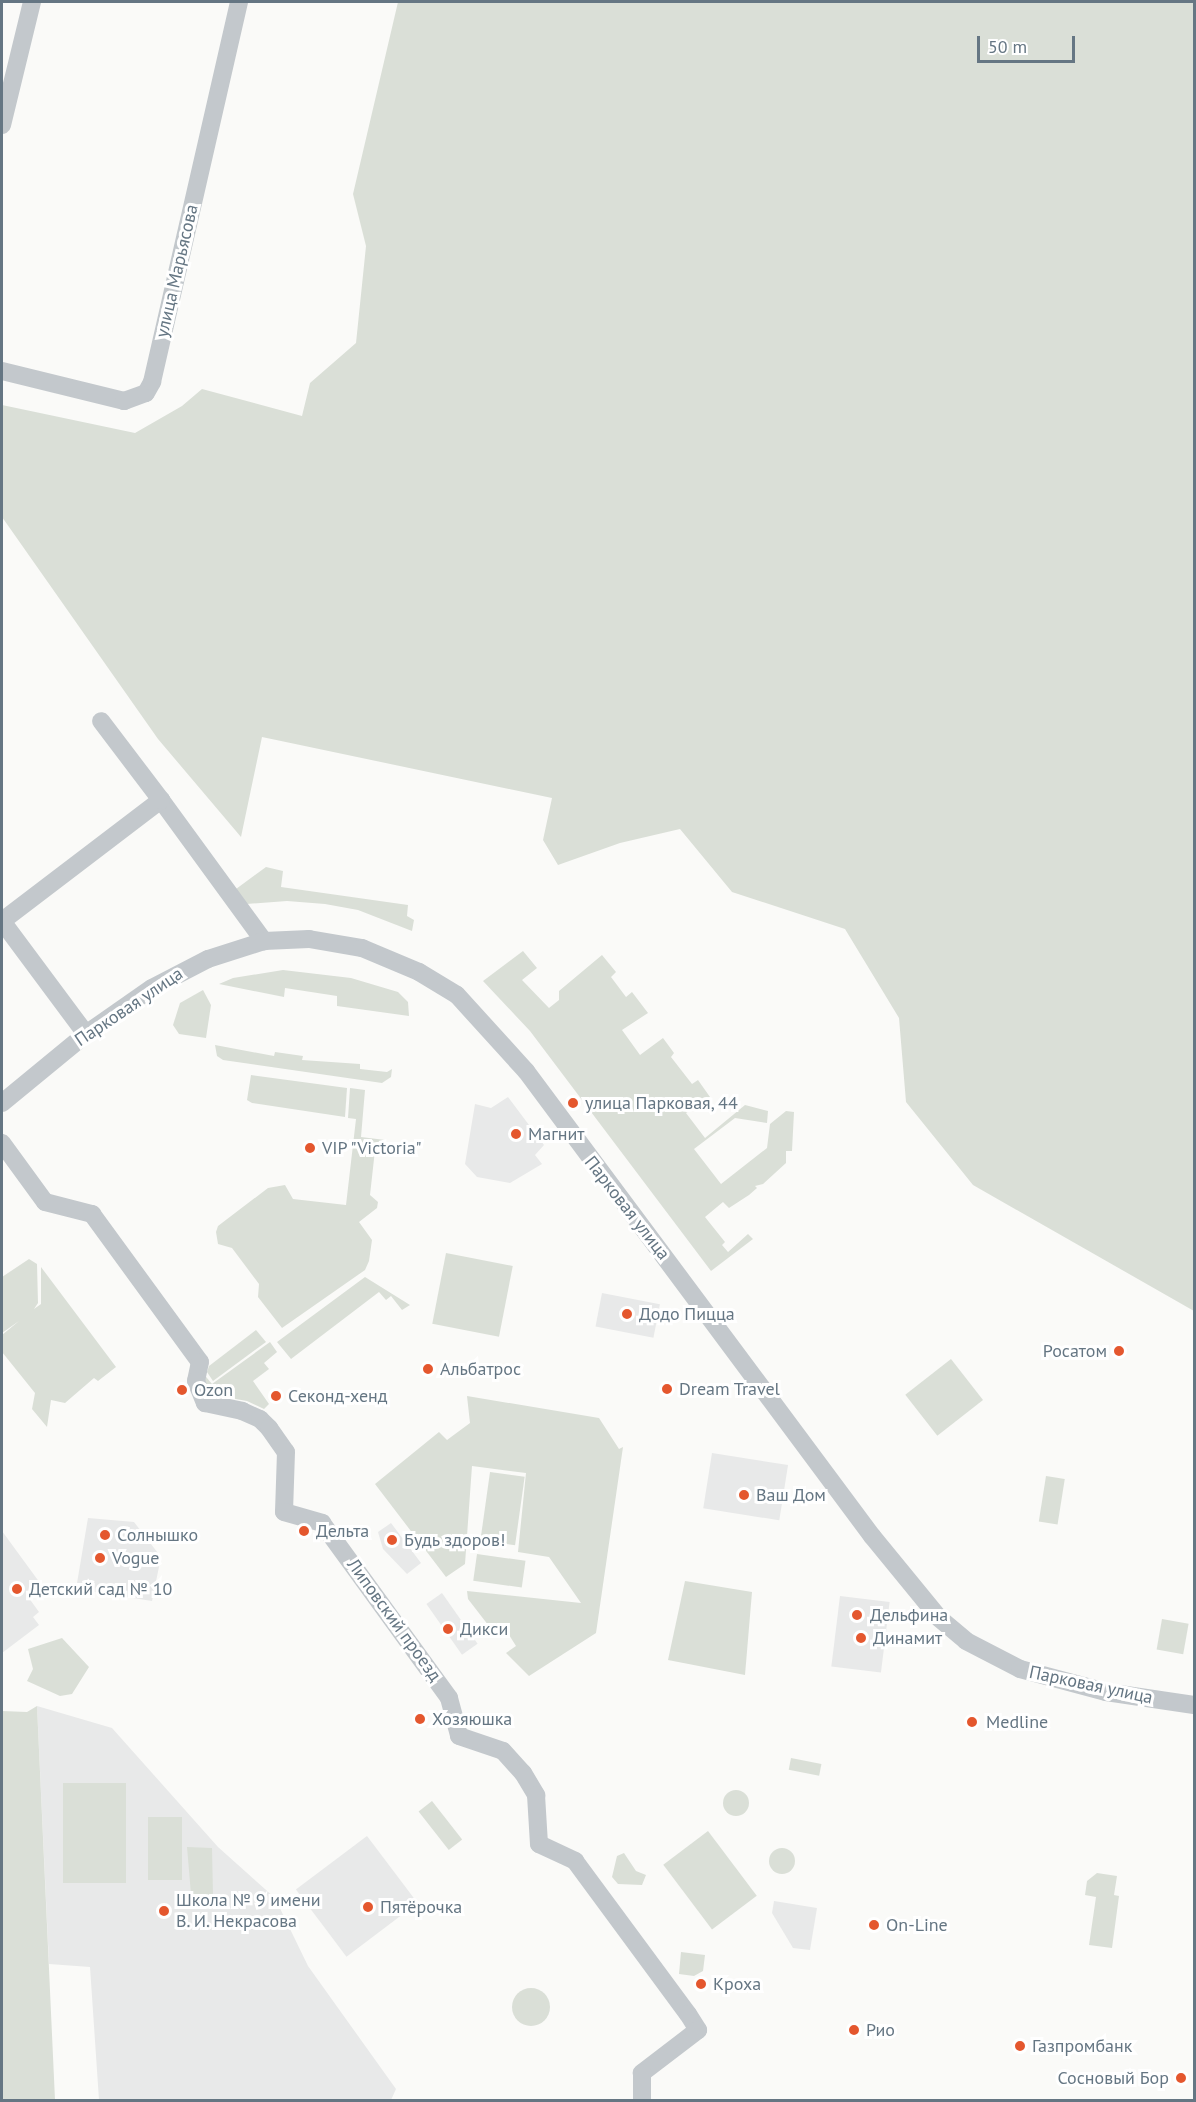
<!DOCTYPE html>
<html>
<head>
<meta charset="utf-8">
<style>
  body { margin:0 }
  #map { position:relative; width:1196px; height:2102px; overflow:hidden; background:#fafaf8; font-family:"PT Sans",sans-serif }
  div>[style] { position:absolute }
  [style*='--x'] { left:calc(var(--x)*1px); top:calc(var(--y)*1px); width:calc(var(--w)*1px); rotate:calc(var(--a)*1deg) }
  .built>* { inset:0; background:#e8e9e9; transform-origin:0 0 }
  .green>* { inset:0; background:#dadfd7; transform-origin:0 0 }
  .round { border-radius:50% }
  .minor>* { height:18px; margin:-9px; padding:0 9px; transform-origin:9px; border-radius:9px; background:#c3c8cc }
  .dots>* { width:16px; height:16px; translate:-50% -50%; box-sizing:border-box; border:3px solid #fff; border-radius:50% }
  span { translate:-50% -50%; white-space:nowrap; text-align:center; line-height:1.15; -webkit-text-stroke:6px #fff; paint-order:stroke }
  .street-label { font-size:18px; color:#657683 }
  .poi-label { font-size:18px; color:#657683 }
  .left { translate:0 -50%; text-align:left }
  .right { translate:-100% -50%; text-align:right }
  .frame { position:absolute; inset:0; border:3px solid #657683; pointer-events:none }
  .scale { position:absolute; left:977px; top:36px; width:98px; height:27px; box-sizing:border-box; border:3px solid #657683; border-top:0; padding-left:8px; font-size:18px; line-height:21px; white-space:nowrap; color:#657683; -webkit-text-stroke:4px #fff; paint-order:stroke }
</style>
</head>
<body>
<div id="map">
  <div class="built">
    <i style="clip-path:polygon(508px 1097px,544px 1145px,535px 1155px,542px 1164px,510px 1183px,477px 1177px,465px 1164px,475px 1104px,491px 1108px)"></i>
    <i style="left:602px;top:1293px;width:59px;height:34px;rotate:11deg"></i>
    <i style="left:712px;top:1453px;width:77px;height:56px;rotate:9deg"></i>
    <i style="clip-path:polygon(88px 1518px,134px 1522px,161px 1557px,152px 1601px,76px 1589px)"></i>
    <i style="clip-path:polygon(391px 1523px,421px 1563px,407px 1574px,383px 1549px,378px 1532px)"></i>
    <i style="clip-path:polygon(2px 1531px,40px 1583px,26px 1594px,39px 1612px,33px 1617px,39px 1625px,2px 1653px)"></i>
    <i style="left:442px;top:1593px;width:62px;height:19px;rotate:55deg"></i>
    <i style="left:840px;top:1596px;width:50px;height:71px;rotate:7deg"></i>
    <i style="clip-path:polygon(37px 1706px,112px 1728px,218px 1847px,275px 1898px,308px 1966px,396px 2089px,391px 2100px,99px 2100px,90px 1967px,49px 1964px)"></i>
    <i style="left:367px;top:1836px;width:84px;height:89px;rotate:53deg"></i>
    <i style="clip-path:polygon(774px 1901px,817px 1908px,810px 1950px,793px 1948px,772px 1913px)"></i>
  </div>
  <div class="green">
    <i style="clip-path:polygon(398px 2px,1194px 2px,1194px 1311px,973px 1185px,906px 1102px,899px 1018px,845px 929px,732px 892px,680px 829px,620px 843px,558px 865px,543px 840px,552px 798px,262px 737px,241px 837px,158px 739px,2px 517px,2px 405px,135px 433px,182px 406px,202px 389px,302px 416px,310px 383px,356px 343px,366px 246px,353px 194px)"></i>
    <i style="clip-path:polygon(266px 867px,283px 871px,281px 887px,408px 905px,407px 916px,414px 920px,412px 931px,358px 910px,325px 904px,287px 901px,246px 904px,236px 889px)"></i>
    <i style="clip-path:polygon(523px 951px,537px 968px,522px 980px,549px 1008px,559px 1000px,559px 991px,602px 955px,616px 972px,611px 977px,626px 997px,632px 992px,648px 1013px,622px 1030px,640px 1055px,663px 1038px,674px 1053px,671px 1057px,692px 1084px,698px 1080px,710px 1097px,686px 1113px,705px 1138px,745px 1105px,768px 1111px,767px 1123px,735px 1118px,694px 1149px,721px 1184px,767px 1148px,770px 1124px,786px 1111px,794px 1112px,792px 1151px,786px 1151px,786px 1163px,763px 1184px,755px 1186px,757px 1188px,749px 1195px,729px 1208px,723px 1202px,705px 1217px,725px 1242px,722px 1245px,728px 1252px,748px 1234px,753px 1239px,711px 1271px,530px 1031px,483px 981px)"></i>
    <i style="clip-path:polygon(283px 970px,351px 978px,398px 992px,408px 1002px,409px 1016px,337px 1006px,337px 996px,285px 988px,284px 997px,219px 984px,233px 978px)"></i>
    <i style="clip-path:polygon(203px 990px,211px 1005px,206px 1038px,179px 1034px,173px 1025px,180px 1003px)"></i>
    <i style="clip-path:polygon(215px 1045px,274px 1056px,275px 1052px,303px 1056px,302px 1060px,360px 1064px,360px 1069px,387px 1072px,392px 1069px,391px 1077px,382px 1083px,223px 1060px,217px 1056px)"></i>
    <i style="clip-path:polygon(251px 1075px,347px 1088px,345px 1117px,252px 1103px,247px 1100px)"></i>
    <i style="clip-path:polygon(350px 1088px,365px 1090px,361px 1137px,385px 1140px,375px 1150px,370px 1195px,378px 1202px,377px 1208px,359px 1222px,372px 1240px,369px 1261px,365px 1270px,282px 1328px,258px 1297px,259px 1284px,232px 1248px,218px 1244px,216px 1232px,218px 1226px,268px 1188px,285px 1185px,293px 1199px,346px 1205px,356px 1119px,348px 1118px)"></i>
    <i style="left:446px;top:1253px;width:68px;height:72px;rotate:11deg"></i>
    <i style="clip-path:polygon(29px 1259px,37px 1264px,38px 1303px,34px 1309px,41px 1304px,41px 1267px,116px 1367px,98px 1381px,94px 1378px,65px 1403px,51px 1400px,47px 1427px,32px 1409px,35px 1393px,2px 1352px,2px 1335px,19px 1321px,2px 1333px,2px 1277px)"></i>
    <i style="clip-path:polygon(365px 1277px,410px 1305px,402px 1310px,391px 1296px,386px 1300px,379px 1292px,291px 1359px,277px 1342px)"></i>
    <i style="clip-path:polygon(256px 1330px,266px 1342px,213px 1381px,207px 1372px,209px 1366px)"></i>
    <i style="clip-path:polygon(270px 1342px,277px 1352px,264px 1363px,269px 1369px,253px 1381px,269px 1404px,264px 1409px,247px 1401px,208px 1394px,202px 1372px,212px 1384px)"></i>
    <i style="left:951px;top:1359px;width:52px;height:58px;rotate:52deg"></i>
    <i style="clip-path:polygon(467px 1396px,599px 1418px,619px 1449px,623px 1447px,596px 1633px,529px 1676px,506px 1653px,516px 1646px,506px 1630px,501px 1624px,492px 1630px,468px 1599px,467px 1591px,581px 1603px,549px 1557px,518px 1552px,526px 1473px,472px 1466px,465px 1564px,446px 1577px,375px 1484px,439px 1432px,447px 1440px,470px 1423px)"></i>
    <i style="left:490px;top:1472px;width:35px;height:69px;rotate:8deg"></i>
    <i style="left:1046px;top:1476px;width:19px;height:46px;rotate:9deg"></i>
    <i style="left:477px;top:1554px;width:49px;height:27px;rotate:8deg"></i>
    <i style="clip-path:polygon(685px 1581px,752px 1592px,745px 1675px,668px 1660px)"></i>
    <i style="left:1162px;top:1619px;width:27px;height:31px;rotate:10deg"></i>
    <i style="clip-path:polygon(62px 1638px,89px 1667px,72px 1694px,60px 1696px,27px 1681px,33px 1669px,28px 1649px)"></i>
    <i style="clip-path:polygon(37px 1706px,55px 2100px,2px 2100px,2px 1711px,27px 1712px)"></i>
    <i style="left:791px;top:1758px;width:31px;height:12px;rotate:11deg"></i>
    <i style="left:63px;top:1783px;width:63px;height:100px"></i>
    <i class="round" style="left:723px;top:1790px;width:26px;height:26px"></i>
    <i style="left:432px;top:1801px;width:49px;height:17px;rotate:52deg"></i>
    <i style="left:148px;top:1817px;width:34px;height:63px"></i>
    <i style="left:708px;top:1831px;width:81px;height:56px;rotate:53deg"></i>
    <i style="clip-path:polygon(187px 1847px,212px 1848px,213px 1895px,191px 1894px)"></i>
    <i class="round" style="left:769px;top:1848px;width:26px;height:26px"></i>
    <i style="clip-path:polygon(624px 1853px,636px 1871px,646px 1875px,642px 1885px,618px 1884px,612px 1877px,617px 1856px)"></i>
    <i style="clip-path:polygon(1097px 1873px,1117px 1876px,1114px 1895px,1119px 1896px,1112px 1948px,1089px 1945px,1096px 1897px,1085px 1895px,1087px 1881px)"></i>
    <i style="clip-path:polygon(681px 1952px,705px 1955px,703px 1971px,694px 1976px,679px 1974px)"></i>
    <i class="round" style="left:512px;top:1988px;width:38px;height:38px"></i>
  </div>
  <div class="minor">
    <i style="--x:2;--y:125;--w:127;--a:-76.3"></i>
    <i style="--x:2;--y:371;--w:126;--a:13.8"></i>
    <i style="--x:124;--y:401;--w:23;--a:-20"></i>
    <i style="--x:146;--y:393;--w:13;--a:-61"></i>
    <i style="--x:152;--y:382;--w:390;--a:-77.1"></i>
    <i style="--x:161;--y:800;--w:175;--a:53.9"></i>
    <i style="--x:2;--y:921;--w:200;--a:-37.3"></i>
    <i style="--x:161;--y:800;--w:99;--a:-127.2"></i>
    <i style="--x:2;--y:921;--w:141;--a:53.4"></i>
    <i style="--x:2;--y:1103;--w:109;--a:-39.4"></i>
    <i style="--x:86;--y:1034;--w:80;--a:-34.9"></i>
    <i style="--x:152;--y:988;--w:63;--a:-27.4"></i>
    <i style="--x:208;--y:959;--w:59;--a:-17.8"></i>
    <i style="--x:264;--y:941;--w:45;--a:-2.5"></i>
    <i style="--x:309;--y:939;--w:54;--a:9.6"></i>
    <i style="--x:362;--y:948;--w:62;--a:22.8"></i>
    <i style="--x:419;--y:972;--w:44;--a:31.2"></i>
    <i style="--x:457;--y:995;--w:103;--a:47.8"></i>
    <i style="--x:526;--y:1071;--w:580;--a:53.35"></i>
    <i style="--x:872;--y:1536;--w:106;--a:50.7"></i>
    <i style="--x:939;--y:1618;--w:35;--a:40"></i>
    <i style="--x:966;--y:1641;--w:61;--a:27.4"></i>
    <i style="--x:1020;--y:1669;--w:89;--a:15"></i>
    <i style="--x:1106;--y:1692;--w:89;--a:8.4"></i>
    <i style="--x:2;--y:1143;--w:73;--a:53.9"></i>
    <i style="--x:45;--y:1202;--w:49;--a:14.3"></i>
    <i style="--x:92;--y:1214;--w:183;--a:53.9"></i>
    <i style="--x:200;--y:1362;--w:19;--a:102"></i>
    <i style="--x:196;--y:1381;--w:24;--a:68"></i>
    <i style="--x:205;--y:1403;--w:38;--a:12"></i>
    <i style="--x:242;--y:1411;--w:20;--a:24"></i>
    <i style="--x:260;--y:1419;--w:13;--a:45"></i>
    <i style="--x:269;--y:1428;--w:29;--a:55"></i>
    <i style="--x:286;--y:1452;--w:60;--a:91.9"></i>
    <i style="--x:284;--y:1512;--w:40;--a:16"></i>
    <i style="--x:322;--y:1523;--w:216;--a:54"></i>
    <i style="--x:449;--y:1698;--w:39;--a:75"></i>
    <i style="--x:459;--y:1736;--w:46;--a:18.8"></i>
    <i style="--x:503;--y:1751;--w:30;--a:48"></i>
    <i style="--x:523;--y:1773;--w:26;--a:59"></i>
    <i style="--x:536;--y:1795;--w:49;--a:86.5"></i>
    <i style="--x:539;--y:1844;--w:40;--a:25"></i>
    <i style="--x:575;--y:1861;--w:190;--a:53.6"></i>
    <i style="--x:688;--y:2014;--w:19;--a:58"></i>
    <i style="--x:698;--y:2030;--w:71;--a:142.5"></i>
    <i style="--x:642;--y:2073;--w:27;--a:90"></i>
  </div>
  <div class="dots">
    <i style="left:573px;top:1103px;background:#e4572e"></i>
    <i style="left:516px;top:1134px;background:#e4572e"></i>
    <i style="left:310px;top:1148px;background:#e4572e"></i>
    <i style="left:627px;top:1314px;background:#e4572e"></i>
    <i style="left:1119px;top:1351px;background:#e4572e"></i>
    <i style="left:428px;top:1369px;background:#e4572e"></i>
    <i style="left:667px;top:1389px;background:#e4572e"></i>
    <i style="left:182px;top:1390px;background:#e4572e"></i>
    <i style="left:276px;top:1396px;background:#e4572e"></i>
    <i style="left:744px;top:1495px;background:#e4572e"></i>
    <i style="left:304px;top:1531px;background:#e4572e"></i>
    <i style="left:105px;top:1535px;background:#e4572e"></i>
    <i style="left:392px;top:1540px;background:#e4572e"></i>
    <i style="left:100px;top:1558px;background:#e4572e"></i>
    <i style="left:17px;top:1589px;background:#e4572e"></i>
    <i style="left:857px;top:1615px;background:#e4572e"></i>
    <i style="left:448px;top:1629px;background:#e4572e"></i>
    <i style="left:861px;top:1638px;background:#e4572e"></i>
    <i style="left:420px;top:1719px;background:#e4572e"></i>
    <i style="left:972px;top:1722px;background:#e4572e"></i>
    <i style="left:368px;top:1907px;background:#e4572e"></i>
    <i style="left:164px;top:1911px;background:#e4572e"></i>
    <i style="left:874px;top:1925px;background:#e4572e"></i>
    <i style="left:701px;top:1984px;background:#e4572e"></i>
    <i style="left:854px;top:2030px;background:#e4572e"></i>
    <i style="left:1020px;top:2046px;background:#e4572e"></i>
    <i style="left:1181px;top:2078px;background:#e4572e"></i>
  </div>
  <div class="street-label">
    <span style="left:177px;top:271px;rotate:-77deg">улица Марьясова</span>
    <span style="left:129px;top:1007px;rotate:-34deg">Парковая улица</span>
    <span style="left:627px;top:1208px;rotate:52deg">Парковая улица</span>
    <span style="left:394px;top:1620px;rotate:54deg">Липовский проезд</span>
    <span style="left:1091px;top:1685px;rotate:12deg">Парковая улица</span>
  </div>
  <div class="poi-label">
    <span class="left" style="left:585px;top:1103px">улица Парковая, 44</span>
    <span class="left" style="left:528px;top:1134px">Магнит</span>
    <span class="left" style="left:322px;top:1148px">VIP "Victoria"</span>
    <span class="left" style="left:639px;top:1314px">Додо Пицца</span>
    <span class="right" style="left:1107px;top:1351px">Росатом</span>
    <span class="left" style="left:440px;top:1369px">Альбатрос</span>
    <span class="left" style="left:679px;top:1389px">Dream Travel</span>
    <span class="left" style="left:194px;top:1390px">Ozon</span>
    <span class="left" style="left:288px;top:1396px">Секонд-хенд</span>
    <span class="left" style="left:756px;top:1495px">Ваш Дом</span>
    <span class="left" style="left:316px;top:1531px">Дельта</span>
    <span class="left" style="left:117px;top:1535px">Солнышко</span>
    <span class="left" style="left:404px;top:1540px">Будь здоров!</span>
    <span class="left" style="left:112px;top:1558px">Vogue</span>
    <span class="left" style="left:29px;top:1589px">Детский сад № 10</span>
    <span class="left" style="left:870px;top:1615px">Дельфина</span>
    <span class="left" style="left:460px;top:1629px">Дикси</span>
    <span class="left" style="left:873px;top:1638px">Динамит</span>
    <span class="left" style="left:432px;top:1719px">Хозяюшка</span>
    <span class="left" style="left:986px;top:1722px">Medline</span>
    <span class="left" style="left:176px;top:1911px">Школа № 9 имени<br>В. И. Некрасова</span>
    <span class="left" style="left:380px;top:1907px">Пятёрочка</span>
    <span class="left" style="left:886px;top:1925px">On-Line</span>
    <span class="left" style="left:713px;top:1984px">Кроха</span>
    <span class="left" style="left:866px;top:2030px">Рио</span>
    <span class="left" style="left:1032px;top:2046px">Газпромбанк</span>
    <span class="right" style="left:1169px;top:2078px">Сосновый Бор</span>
  </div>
  <div class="frame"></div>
  <div class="scale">50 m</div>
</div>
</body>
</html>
